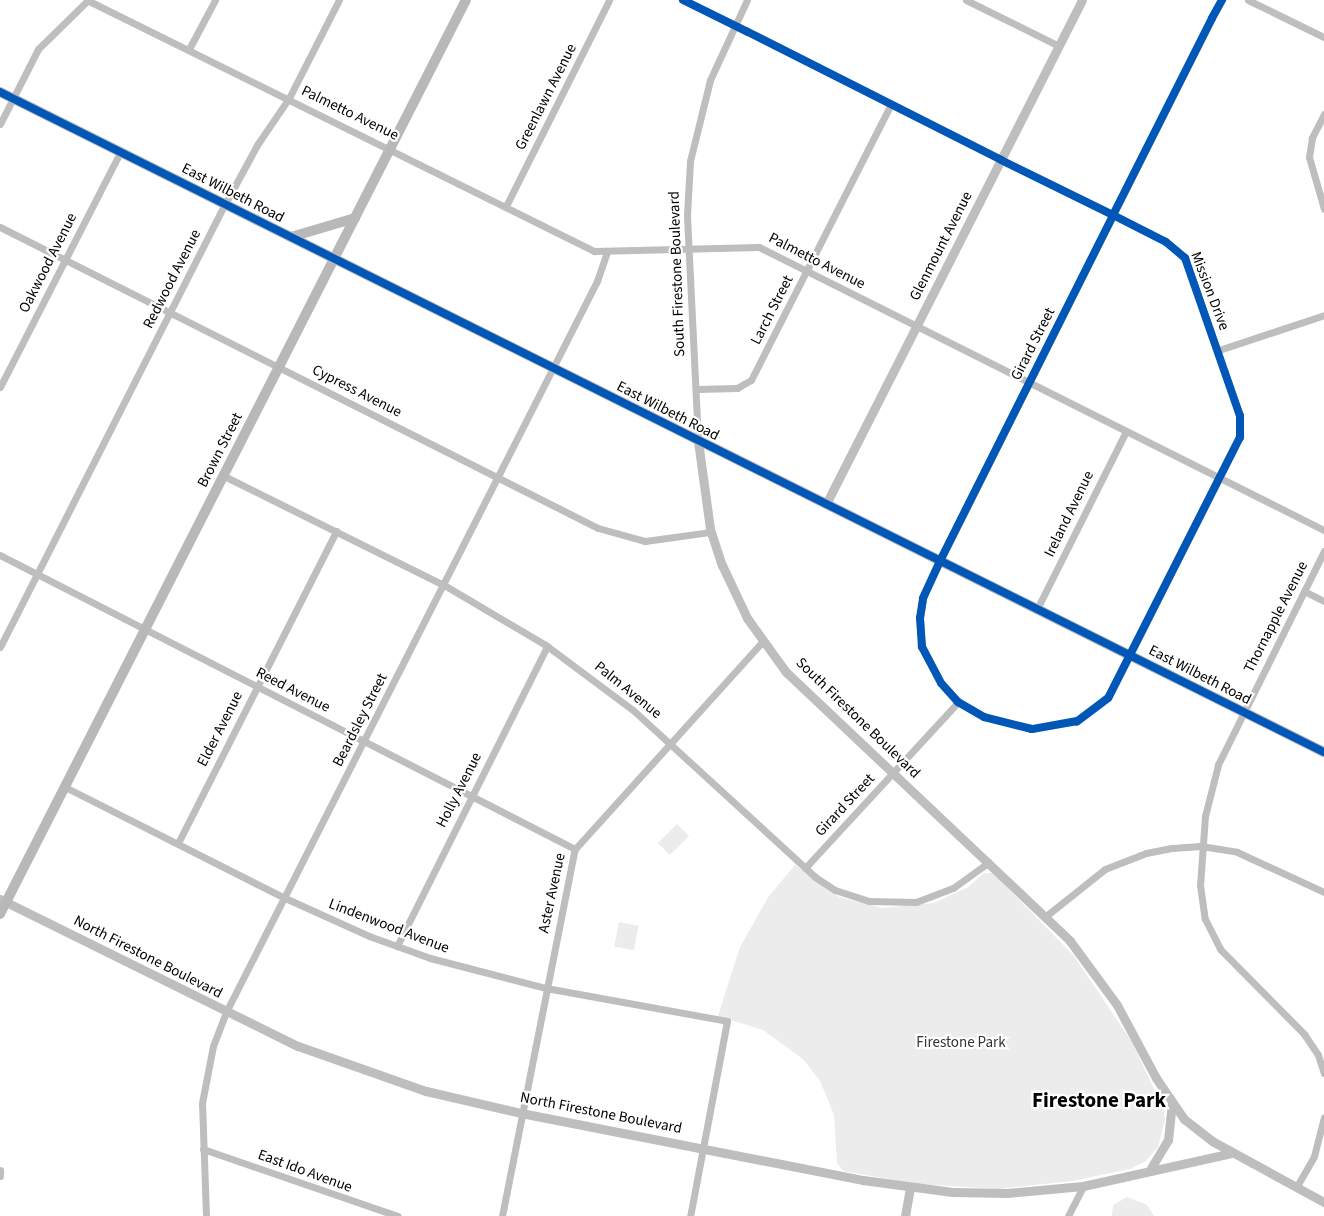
<!DOCTYPE html>
<html>
<head>
<meta charset="utf-8">
<style>
  body { margin:0 }
  #map { position:relative; width:1324px; height:1216px; overflow:hidden; background:#fff; font-family:"Source Sans 3",sans-serif }
  div>[style] { position:absolute }
  [style*='--x'] { left:calc(var(--x)*1px); top:calc(var(--y)*1px); width:calc(var(--w)*1px); rotate:calc(var(--a)*1deg) }
  .green>* { inset:0; background:#ececec; transform-origin:0 0 }
  .minor>* { height:7px; margin:-3.5px; padding:0 3.5px; transform-origin:3.5px; border-radius:3.5px; background:#bebebe }
  .tertiary>* { height:9px; margin:-4.5px; padding:0 4.5px; transform-origin:4.5px; border-radius:4.5px; background:#bebebe }
  .secondary>* { height:10px; margin:-5px; padding:0 5px; transform-origin:5px; border-radius:5px; background:#b8b8b8 }
  .cycleway>* { height:8px; margin:-4px; padding:0 4px; transform-origin:4px; border-radius:4px; background:#0057b8 }
  span { translate:-50% -50%; white-space:nowrap; text-align:center; line-height:1.15; -webkit-text-stroke:4.5px #fff; paint-order:stroke }
  .street-label { font-size:15px; color:#000 }
  .park-label { font-size:15px; color:#333 }
  .district-label { font-size:21px; color:#000; font-weight:700 }
</style>
</head>
<body>
<div id="map">
  <div class="green">
    <i style="left:677px;top:824px;width:17px;height:27px;rotate:45deg"></i>
    <i style="clip-path:polygon(795px 865px,839px 897px,882px 908px,934px 903px,968px 887px,984px 873px,993px 873px,1074px 956px,1132px 1042px,1163px 1108px,1165px 1120px,1158px 1147px,1146px 1161px,1130px 1169px,1072px 1181px,998px 1189px,917px 1184px,843px 1171px,837px 1163px,834px 1115px,820px 1081px,803px 1059px,763px 1030px,718px 1016px,740px 947px,769px 896px)"></i>
    <i style="left:619px;top:922px;width:20px;height:25px;rotate:11deg"></i>
    <i style="clip-path:polygon(1127px 1197px,1147px 1205px,1154px 1216px,1112px 1216px,1113px 1205px)"></i>
  </div>
  <div class="minor">
    <i style="--x:87;--y:0;--w:566;--a:26.34"></i>
    <i style="--x:594;--y:251;--w:165;--a:-1.4"></i>
    <i style="--x:759;--y:247;--w:632;--a:26.61"></i>
    <i style="--x:683;--y:0;--w:72;--a:26.2"></i>
    <i style="--x:748;--y:32;--w:284;--a:26.8"></i>
    <i style="--x:1001;--y:160;--w:125;--a:26.2"></i>
    <i style="--x:1113;--y:215;--w:59;--a:27"></i>
    <i style="--x:1166;--y:242;--w:25;--a:40"></i>
    <i style="--x:1185;--y:258;--w:167;--a:70.8"></i>
    <i style="--x:1240;--y:416;--w:21;--a:90"></i>
    <i style="--x:1240;--y:437;--w:292;--a:116.8"></i>
    <i style="--x:1108;--y:698;--w:39;--a:143"></i>
    <i style="--x:1077;--y:721;--w:46;--a:169.9"></i>
    <i style="--x:1032;--y:729;--w:49;--a:-166"></i>
    <i style="--x:984;--y:717;--w:30;--a:-150"></i>
    <i style="--x:958;--y:702;--w:25;--a:-132"></i>
    <i style="--x:941;--y:683;--w:41;--a:-117.8"></i>
    <i style="--x:922;--y:647;--w:29;--a:-94"></i>
    <i style="--x:920;--y:618;--w:20;--a:-81"></i>
    <i style="--x:923;--y:598;--w:41;--a:-65.3"></i>
    <i style="--x:940;--y:561;--w:387;--a:-63.4"></i>
    <i style="--x:1113;--y:215;--w:220;--a:-63.3"></i>
    <i style="--x:1212;--y:18;--w:21;--a:-61"></i>
    <i style="--x:966;--y:0;--w:104;--a:26.3"></i>
    <i style="--x:1248;--y:0;--w:85;--a:26"></i>
    <i style="--x:189;--y:49;--w:55;--a:-62"></i>
    <i style="--x:1324;--y:114;--w:27;--a:117"></i>
    <i style="--x:1312;--y:138;--w:19;--a:99"></i>
    <i style="--x:1309;--y:157;--w:54;--a:73.9"></i>
    <i style="--x:0;--y:124;--w:84;--a:-63.1"></i>
    <i style="--x:38;--y:49;--w:70;--a:-44.4"></i>
    <i style="--x:506;--y:206;--w:230;--a:-63.4"></i>
    <i style="--x:0;--y:227;--w:669;--a:26.72"></i>
    <i style="--x:598;--y:528;--w:49;--a:15.5"></i>
    <i style="--x:645;--y:541;--w:67;--a:-7.8"></i>
    <i style="--x:1219;--y:350;--w:111;--a:-18.4"></i>
    <i style="--x:0;--y:387;--w:264;--a:-62.9"></i>
    <i style="--x:697;--y:389;--w:40;--a:-1.4"></i>
    <i style="--x:737;--y:388;--w:16;--a:-30"></i>
    <i style="--x:751;--y:380;--w:309;--a:-63.1"></i>
    <i style="--x:698;--y:441;--w:226;--a:-92.8"></i>
    <i style="--x:687;--y:215;--w:54;--a:-86.8"></i>
    <i style="--x:690;--y:161;--w:83;--a:-76.1"></i>
    <i style="--x:710;--y:80;--w:88;--a:-65.2"></i>
    <i style="--x:224;--y:476;--w:246;--a:26.4"></i>
    <i style="--x:444;--y:585;--w:120;--a:30.6"></i>
    <i style="--x:547;--y:646;--w:107;--a:36.7"></i>
    <i style="--x:633;--y:710;--w:247;--a:42.5"></i>
    <i style="--x:815;--y:877;--w:24;--a:33"></i>
    <i style="--x:835;--y:890;--w:36;--a:18"></i>
    <i style="--x:869;--y:901;--w:47;--a:1.2"></i>
    <i style="--x:916;--y:902;--w:40;--a:-21"></i>
    <i style="--x:953;--y:888;--w:44;--a:-35.8"></i>
    <i style="--x:1324;--y:551;--w:239;--a:116.4"></i>
    <i style="--x:1218;--y:765;--w:53;--a:104.3"></i>
    <i style="--x:1205;--y:816;--w:69;--a:94.1"></i>
    <i style="--x:1200;--y:885;--w:34;--a:82"></i>
    <i style="--x:1205;--y:919;--w:34;--a:63"></i>
    <i style="--x:1220;--y:949;--w:120;--a:45.3"></i>
    <i style="--x:1304;--y:1034;--w:25;--a:56"></i>
    <i style="--x:1318;--y:1055;--w:19;--a:72"></i>
    <i style="--x:0;--y:555;--w:646;--a:27.08"></i>
    <i style="--x:1304;--y:591;--w:22;--a:27"></i>
    <i style="--x:1037;--y:609;--w:199;--a:-63.4"></i>
    <i style="--x:0;--y:647;--w:497;--a:-63.1"></i>
    <i style="--x:225;--y:204;--w:67;--a:-61.5"></i>
    <i style="--x:257;--y:145;--w:57;--a:-55.8"></i>
    <i style="--x:289;--y:98;--w:110;--a:-63"></i>
    <i style="--x:65;--y:787;--w:246;--a:26.8"></i>
    <i style="--x:285;--y:898;--w:92;--a:24.3"></i>
    <i style="--x:369;--y:936;--w:65;--a:19.8"></i>
    <i style="--x:430;--y:958;--w:120;--a:14.5"></i>
    <i style="--x:546;--y:988;--w:184;--a:10.3"></i>
    <i style="--x:727;--y:1021;--w:198;--a:100.7"></i>
    <i style="--x:178;--y:843;--w:350;--a:-63.1"></i>
    <i style="--x:805;--y:868;--w:226;--a:-47.3"></i>
    <i style="--x:1046;--y:916;--w:75;--a:-38.5"></i>
    <i style="--x:1105;--y:869;--w:44;--a:-21.3"></i>
    <i style="--x:1146;--y:853;--w:26;--a:-11"></i>
    <i style="--x:1172;--y:848;--w:29;--a:-4"></i>
    <i style="--x:1201;--y:846;--w:36;--a:9"></i>
    <i style="--x:1237;--y:852;--w:96;--a:24.7"></i>
    <i style="--x:397;--y:946;--w:335;--a:-63.4"></i>
    <i style="--x:203;--y:1149;--w:206;--a:19"></i>
    <i style="--x:0;--y:1170;--w:6;--a:90"></i>
    <i style="--x:1297;--y:1186;--w:34;--a:-60"></i>
    <i style="--x:1314;--y:1156;--w:40;--a:-75.6"></i>
    <i style="--x:206;--y:1216;--w:113;--a:-92"></i>
    <i style="--x:202;--y:1103;--w:58;--a:-79.1"></i>
    <i style="--x:213;--y:1046;--w:36;--a:-69"></i>
    <i style="--x:226;--y:1012;--w:820;--a:-63.09"></i>
    <i style="--x:597;--y:281;--w:31;--a:-71"></i>
    <i style="--x:502;--y:1216;--w:374;--a:-78.8"></i>
    <i style="--x:575;--y:849;--w:279;--a:-47.9"></i>
    <i style="--x:1068;--y:1216;--w:34;--a:-63"></i>
  </div>
  <div class="tertiary">
    <i style="--x:698;--y:441;--w:89;--a:82.2"></i>
    <i style="--x:710;--y:529;--w:38;--a:72"></i>
    <i style="--x:722;--y:565;--w:59;--a:64.7"></i>
    <i style="--x:747;--y:618;--w:67;--a:54.2"></i>
    <i style="--x:786;--y:672;--w:391;--a:43.4"></i>
    <i style="--x:1070;--y:941;--w:79;--a:53.7"></i>
    <i style="--x:1117;--y:1005;--w:83;--a:61.9"></i>
    <i style="--x:1156;--y:1078;--w:50;--a:55.7"></i>
    <i style="--x:1184;--y:1119;--w:36;--a:38"></i>
    <i style="--x:1212;--y:1141;--w:128;--a:28.6"></i>
    <i style="--x:826;--y:504;--w:565;--a:-63.07"></i>
    <i style="--x:0;--y:899;--w:332;--a:26.3"></i>
    <i style="--x:298;--y:1046;--w:136;--a:19.4"></i>
    <i style="--x:426;--y:1091;--w:98;--a:13"></i>
    <i style="--x:521;--y:1113;--w:349;--a:11.1"></i>
    <i style="--x:863;--y:1180;--w:90;--a:7.7"></i>
    <i style="--x:952;--y:1192;--w:55;--a:1"></i>
    <i style="--x:1007;--y:1193;--w:76;--a:-5.3"></i>
    <i style="--x:1083;--y:1186;--w:153;--a:-12.5"></i>
    <i style="--x:1151;--y:1168;--w:33;--a:-59"></i>
    <i style="--x:1168;--y:1140;--w:36;--a:-84"></i>
    <i style="--x:905;--y:1216;--w:28;--a:-80"></i>
  </div>
  <div class="secondary">
    <i style="--x:0;--y:92;--w:1479;--a:26.5"></i>
    <i style="--x:291;--y:237;--w:67;--a:-16.5"></i>
    <i style="--x:0;--y:914;--w:1026;--a:-62.99"></i>
  </div>
  <div class="cycleway">
    <i style="--x:683;--y:0;--w:72;--a:26.2"></i>
    <i style="--x:748;--y:32;--w:284;--a:26.8"></i>
    <i style="--x:1001;--y:160;--w:125;--a:26.2"></i>
    <i style="--x:1113;--y:215;--w:59;--a:27"></i>
    <i style="--x:1166;--y:242;--w:25;--a:40"></i>
    <i style="--x:1185;--y:258;--w:167;--a:70.8"></i>
    <i style="--x:1240;--y:416;--w:21;--a:90"></i>
    <i style="--x:1240;--y:437;--w:292;--a:116.8"></i>
    <i style="--x:1108;--y:698;--w:39;--a:143"></i>
    <i style="--x:1077;--y:721;--w:46;--a:169.9"></i>
    <i style="--x:1032;--y:729;--w:49;--a:-166"></i>
    <i style="--x:984;--y:717;--w:30;--a:-150"></i>
    <i style="--x:958;--y:702;--w:25;--a:-132"></i>
    <i style="--x:941;--y:683;--w:41;--a:-117.8"></i>
    <i style="--x:922;--y:647;--w:29;--a:-94"></i>
    <i style="--x:920;--y:618;--w:20;--a:-81"></i>
    <i style="--x:923;--y:598;--w:41;--a:-65.3"></i>
    <i style="--x:940;--y:561;--w:387;--a:-63.4"></i>
    <i style="--x:1113;--y:215;--w:220;--a:-63.3"></i>
    <i style="--x:1212;--y:18;--w:21;--a:-61"></i>
    <i style="--x:0;--y:92;--w:1479;--a:26.5"></i>
  </div>
  <div class="street-label">
    <span style="left:546px;top:97px;rotate:-63deg">Greenlawn Avenue</span>
    <span style="left:350px;top:113px;rotate:26deg">Palmetto Avenue</span>
    <span style="left:233px;top:193px;rotate:27deg">East Wilbeth Road</span>
    <span style="left:941px;top:246px;rotate:-63deg">Glenmount Avenue</span>
    <span style="left:817px;top:261px;rotate:27deg">Palmetto Avenue</span>
    <span style="left:48px;top:263px;rotate:-63deg">Oakwood Avenue</span>
    <span style="left:677px;top:274px;rotate:-92deg">South Firestone Boulevard</span>
    <span style="left:172px;top:279px;rotate:-63deg">Redwood Avenue</span>
    <span style="left:1210px;top:291px;rotate:69deg">Mission Drive</span>
    <span style="left:772px;top:310px;rotate:-63deg">Larch Street</span>
    <span style="left:1033px;top:344px;rotate:-63deg">Girard Street</span>
    <span style="left:357px;top:391px;rotate:27deg">Cypress Avenue</span>
    <span style="left:668px;top:411px;rotate:27deg">East Wilbeth Road</span>
    <span style="left:220px;top:450px;rotate:-63deg">Brown Street</span>
    <span style="left:1069px;top:514px;rotate:-64deg">Ireland Avenue</span>
    <span style="left:1276px;top:617px;rotate:-63deg">Thornapple Avenue</span>
    <span style="left:1200px;top:675px;rotate:27deg">East Wilbeth Road</span>
    <span style="left:293px;top:690px;rotate:27deg">Reed Avenue</span>
    <span style="left:628px;top:690px;rotate:39deg">Palm Avenue</span>
    <span style="left:858px;top:718px;rotate:44deg">South Firestone Boulevard</span>
    <span style="left:360px;top:720px;rotate:-63deg">Beardsley Street</span>
    <span style="left:220px;top:729px;rotate:-63deg">Elder Avenue</span>
    <span style="left:459px;top:790px;rotate:-63deg">Holly Avenue</span>
    <span style="left:845px;top:805px;rotate:-47deg">Girard Street</span>
    <span style="left:552px;top:893px;rotate:-78deg">Aster Avenue</span>
    <span style="left:389px;top:926px;rotate:21deg">Lindenwood Avenue</span>
    <span style="left:148px;top:957px;rotate:27deg">North Firestone Boulevard</span>
    <span style="left:601px;top:1113px;rotate:11deg">North Firestone Boulevard</span>
    <span style="left:305px;top:1171px;rotate:20deg">East Ido Avenue</span>
  </div>
  <div class="park-label">
    <span style="left:961px;top:1043px">Firestone Park</span>
  </div>
  <div class="district-label">
    <span style="left:1099px;top:1100px">Firestone Park</span>
  </div>
</div>
</body>
</html>
